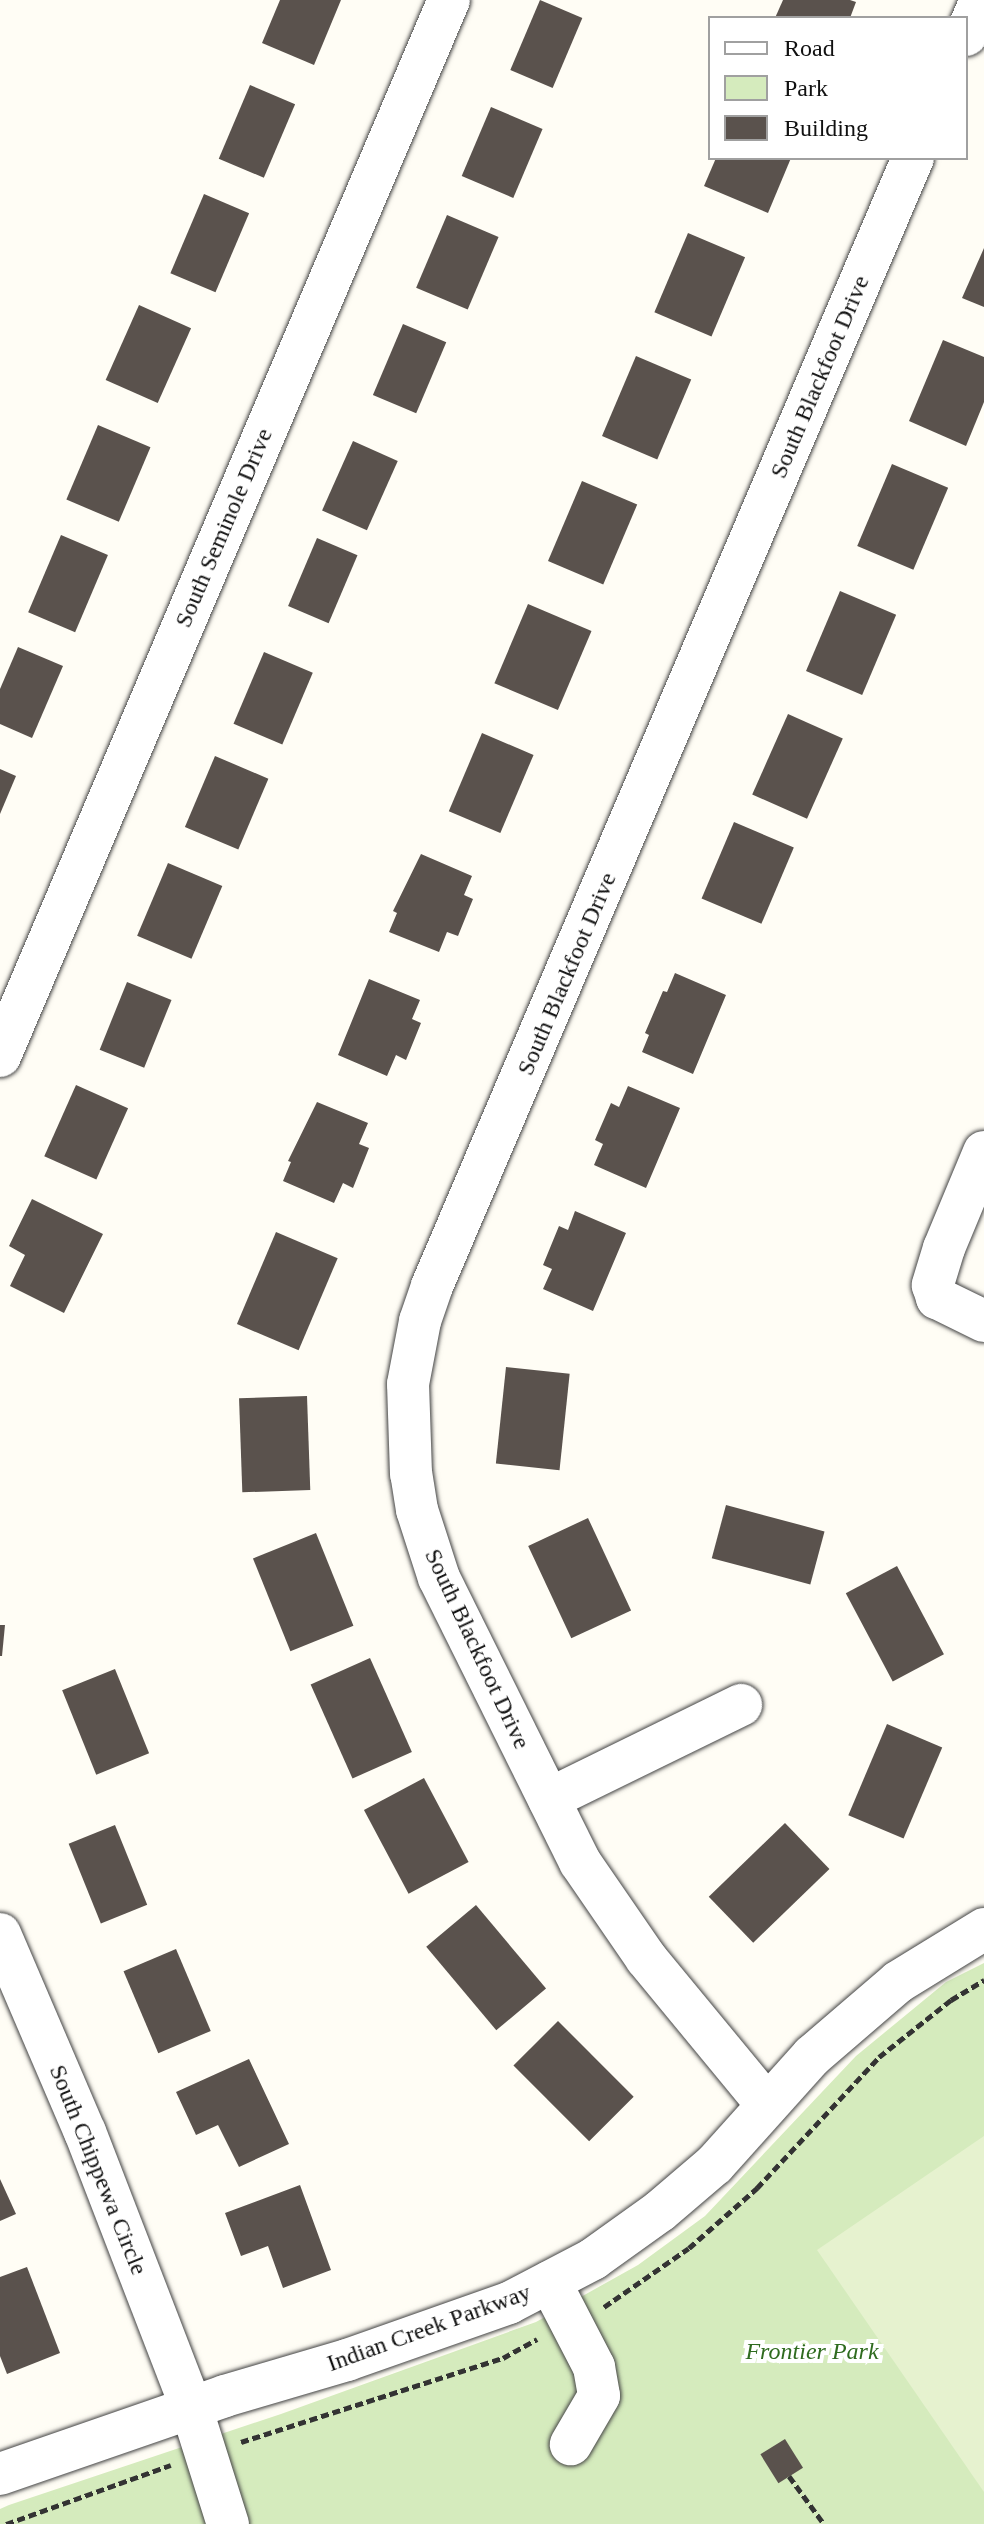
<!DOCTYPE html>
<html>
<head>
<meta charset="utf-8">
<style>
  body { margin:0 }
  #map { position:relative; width:984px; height:2524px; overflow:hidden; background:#fffdf5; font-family:Georgia,serif }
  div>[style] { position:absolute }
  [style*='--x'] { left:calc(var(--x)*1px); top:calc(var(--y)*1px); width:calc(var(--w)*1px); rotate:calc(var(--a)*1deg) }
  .green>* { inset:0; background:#d5ebbd }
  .pitch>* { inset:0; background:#e6f2cf }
  .building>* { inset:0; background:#5a524d; transform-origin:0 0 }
  .path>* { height:5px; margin-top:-2.5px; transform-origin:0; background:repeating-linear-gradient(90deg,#333 0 8px,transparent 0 12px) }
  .roads { filter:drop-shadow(0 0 2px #444) drop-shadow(0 0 2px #444) }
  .minor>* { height:42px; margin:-21px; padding:0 21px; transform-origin:21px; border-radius:21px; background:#fff }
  span { translate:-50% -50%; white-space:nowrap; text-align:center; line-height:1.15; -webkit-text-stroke:8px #fff; paint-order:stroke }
  .street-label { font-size:24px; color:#111 }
  .park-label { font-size:24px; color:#2f6b1f; font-style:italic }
  .legend { position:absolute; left:708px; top:16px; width:260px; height:144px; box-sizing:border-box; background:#fff; border:2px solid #a0a0a0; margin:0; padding:10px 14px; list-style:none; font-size:24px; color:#111 }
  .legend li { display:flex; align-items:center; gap:16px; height:40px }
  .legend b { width:40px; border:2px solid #a0a0a0 }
</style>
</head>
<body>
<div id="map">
  <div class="green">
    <i style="clip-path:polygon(984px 1963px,984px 2524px,0 2524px,0 2509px,9px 2505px,281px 2414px,536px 2322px,638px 2265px,705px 2216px,856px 2056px,946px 1982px)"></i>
  </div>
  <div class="pitch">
    <i style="clip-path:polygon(984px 2136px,984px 2492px,817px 2250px)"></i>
  </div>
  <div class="building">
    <i style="clip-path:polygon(280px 0,341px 0,314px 65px,262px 43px)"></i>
    <i style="left:540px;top:0;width:46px;height:76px;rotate:23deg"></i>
    <i style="clip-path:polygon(783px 0,850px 0,856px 2px,850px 18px,775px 18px)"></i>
    <i style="left:250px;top:85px;width:49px;height:80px;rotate:23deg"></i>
    <i style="left:491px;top:107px;width:56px;height:75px;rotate:23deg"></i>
    <i style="clip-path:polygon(716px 158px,791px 158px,768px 213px,704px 186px)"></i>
    <i style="left:204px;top:194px;width:49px;height:86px;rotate:23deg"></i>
    <i style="left:447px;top:215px;width:56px;height:79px;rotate:23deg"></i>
    <i style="left:688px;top:233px;width:62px;height:86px;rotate:23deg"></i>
    <i style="clip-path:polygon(984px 248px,984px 307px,962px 298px)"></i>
    <i style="left:139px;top:305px;width:57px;height:82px;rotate:24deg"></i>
    <i style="left:403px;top:324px;width:47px;height:77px;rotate:23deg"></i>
    <i style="clip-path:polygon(943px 340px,984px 357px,984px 402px,966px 446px,909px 421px)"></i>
    <i style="left:636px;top:356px;width:60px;height:87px;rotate:23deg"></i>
    <i style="left:98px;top:425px;width:57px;height:81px;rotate:23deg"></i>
    <i style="left:353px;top:441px;width:49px;height:76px;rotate:24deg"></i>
    <i style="left:892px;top:464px;width:61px;height:89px;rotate:23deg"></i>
    <i style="left:582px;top:481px;width:60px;height:87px;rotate:23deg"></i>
    <i style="left:61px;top:535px;width:51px;height:84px;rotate:23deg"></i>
    <i style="left:317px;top:538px;width:44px;height:74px;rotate:23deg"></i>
    <i style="left:840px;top:591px;width:61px;height:87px;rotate:23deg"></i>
    <i style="left:528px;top:604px;width:69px;height:86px;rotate:23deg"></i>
    <i style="clip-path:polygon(18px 647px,63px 666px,32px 738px,0 724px,0 689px)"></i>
    <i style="left:264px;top:652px;width:53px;height:78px;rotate:23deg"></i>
    <i style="left:788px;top:714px;width:60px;height:88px;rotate:24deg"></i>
    <i style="left:482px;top:733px;width:56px;height:85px;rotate:23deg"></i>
    <i style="left:215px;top:756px;width:58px;height:77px;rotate:23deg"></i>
    <i style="clip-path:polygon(0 769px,16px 776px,0 814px)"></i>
    <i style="left:734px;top:822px;width:65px;height:83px;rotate:23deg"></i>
    <i style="clip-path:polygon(421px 854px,472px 876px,464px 895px,473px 899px,458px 936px,447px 932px,439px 952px,389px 932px,397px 913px,393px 911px)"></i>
    <i style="left:168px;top:863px;width:59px;height:79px;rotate:23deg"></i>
    <i style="clip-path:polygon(675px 973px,726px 995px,693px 1074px,642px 1052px,649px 1035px,645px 1033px,663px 991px,667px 992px)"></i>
    <i style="clip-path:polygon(369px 979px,420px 1000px,412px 1019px,421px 1023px,406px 1060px,396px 1055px,387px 1076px,338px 1055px)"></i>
    <i style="left:127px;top:982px;width:48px;height:73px;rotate:22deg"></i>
    <i style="left:76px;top:1085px;width:57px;height:78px;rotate:24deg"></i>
    <i style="clip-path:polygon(628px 1086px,680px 1108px,646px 1188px,594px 1165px,603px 1144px,595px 1140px,611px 1103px,619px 1107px)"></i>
    <i style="clip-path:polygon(317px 1102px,368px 1123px,359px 1144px,369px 1148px,353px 1188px,343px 1183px,334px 1203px,283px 1181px,291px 1162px,288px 1161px)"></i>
    <i style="clip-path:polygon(32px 1199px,103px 1234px,64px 1313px,10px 1286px,25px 1255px,9px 1246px)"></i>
    <i style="clip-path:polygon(575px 1211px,626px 1233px,593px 1311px,543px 1289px,552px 1269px,543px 1265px,559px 1226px,568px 1230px)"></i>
    <i style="left:276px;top:1232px;width:67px;height:100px;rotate:23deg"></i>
    <i style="left:506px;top:1367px;width:64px;height:97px;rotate:6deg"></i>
    <i style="left:307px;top:1396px;width:94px;height:68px;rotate:88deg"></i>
    <i style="left:726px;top:1505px;width:102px;height:55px;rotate:15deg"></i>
    <i style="left:588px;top:1518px;width:102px;height:66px;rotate:65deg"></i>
    <i style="left:316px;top:1533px;width:100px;height:68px;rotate:68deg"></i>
    <i style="left:897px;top:1566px;width:100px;height:58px;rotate:62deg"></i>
    <i style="clip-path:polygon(0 1625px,5px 1625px,2px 1656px,0 1656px)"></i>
    <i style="left:370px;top:1658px;width:103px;height:65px;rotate:66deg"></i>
    <i style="left:115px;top:1669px;width:91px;height:57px;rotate:68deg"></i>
    <i style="left:887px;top:1724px;width:60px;height:99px;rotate:23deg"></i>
    <i style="left:424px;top:1778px;width:95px;height:68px;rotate:62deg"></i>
    <i style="left:785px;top:1823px;width:64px;height:106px;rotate:46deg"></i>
    <i style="left:115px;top:1825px;width:86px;height:50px;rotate:68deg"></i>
    <i style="left:476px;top:1905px;width:109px;height:65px;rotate:50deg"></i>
    <i style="left:176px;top:1949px;width:89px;height:57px;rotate:67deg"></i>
    <i style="left:558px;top:2021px;width:107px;height:63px;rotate:45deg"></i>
    <i style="clip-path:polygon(249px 2059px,289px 2144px,239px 2167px,218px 2125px,196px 2135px,176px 2092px)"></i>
    <i style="clip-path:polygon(0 2179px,16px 2214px,0 2221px)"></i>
    <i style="clip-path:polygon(300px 2185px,331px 2270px,283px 2288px,268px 2246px,241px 2256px,225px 2213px)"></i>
    <i style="clip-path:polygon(27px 2267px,60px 2353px,7px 2374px,0 2356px,0 2277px)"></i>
    <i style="left:785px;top:2439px;width:34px;height:29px;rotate:58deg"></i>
  </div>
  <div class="path">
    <i style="--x:604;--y:2307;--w:103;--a:-34.8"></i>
    <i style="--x:689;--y:2248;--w:91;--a:-41.4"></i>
    <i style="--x:757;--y:2188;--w:179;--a:-47"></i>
    <i style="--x:879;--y:2057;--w:92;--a:-38.4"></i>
    <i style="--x:951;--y:2000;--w:39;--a:-31"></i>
    <i style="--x:241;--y:2442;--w:275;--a:-17.8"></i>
    <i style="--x:503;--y:2358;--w:39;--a:-29"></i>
    <i style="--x:789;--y:2476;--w:59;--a:53.9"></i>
    <i style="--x:6;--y:2524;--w:175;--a:-19.7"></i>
  </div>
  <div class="roads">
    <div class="minor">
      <i style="--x:966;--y:35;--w:38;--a:-67"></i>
      <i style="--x:0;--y:1056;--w:1147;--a:-66.97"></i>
      <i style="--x:984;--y:1152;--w:104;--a:112.6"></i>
      <i style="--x:944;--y:1248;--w:39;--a:107"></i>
      <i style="--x:933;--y:1285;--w:14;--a:73"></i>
      <i style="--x:937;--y:1298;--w:52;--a:26.1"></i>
      <i style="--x:549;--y:1799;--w:214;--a:-26.1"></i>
      <i style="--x:0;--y:1934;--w:215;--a:66.8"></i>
      <i style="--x:85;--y:2132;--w:295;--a:68.9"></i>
      <i style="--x:191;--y:2407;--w:123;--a:72.5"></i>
      <i style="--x:767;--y:2105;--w:190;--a:-129.5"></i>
      <i style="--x:646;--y:1958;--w:116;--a:-124.5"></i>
      <i style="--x:580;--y:1862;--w:317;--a:-116.4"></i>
      <i style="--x:439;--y:1578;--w:71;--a:-107.9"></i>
      <i style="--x:417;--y:1510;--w:36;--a:-99"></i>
      <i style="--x:411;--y:1474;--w:90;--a:-91.9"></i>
      <i style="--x:408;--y:1384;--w:64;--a:-79.2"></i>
      <i style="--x:420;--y:1321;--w:37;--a:-71"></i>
      <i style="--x:432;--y:1286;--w:1226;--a:-66.91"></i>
      <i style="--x:550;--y:2282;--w:96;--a:62.6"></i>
      <i style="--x:594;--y:2367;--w:29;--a:80"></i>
      <i style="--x:599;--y:2396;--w:56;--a:120.3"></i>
      <i style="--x:0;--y:2474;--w:238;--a:-19.1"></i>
      <i style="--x:225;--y:2396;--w:127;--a:-16.4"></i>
      <i style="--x:347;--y:2360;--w:172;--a:-19.4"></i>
      <i style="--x:509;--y:2303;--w:95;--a:-27.6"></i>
      <i style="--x:593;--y:2259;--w:82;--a:-35.6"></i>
      <i style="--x:660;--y:2211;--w:72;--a:-40.5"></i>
      <i style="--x:715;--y:2164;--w:145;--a:-48.1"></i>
      <i style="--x:812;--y:2056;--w:113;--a:-40.7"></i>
      <i style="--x:898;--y:1982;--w:101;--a:-31.6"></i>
    </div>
  </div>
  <div class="street-label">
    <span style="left:820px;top:377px;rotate:-67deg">South Blackfoot Drive</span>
    <span style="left:224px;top:528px;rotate:-67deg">South Seminole Drive</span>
    <span style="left:567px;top:974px;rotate:-67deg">South Blackfoot Drive</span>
    <span style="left:477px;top:1649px;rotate:65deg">South Blackfoot Drive</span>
    <span style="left:98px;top:2170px;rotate:68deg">South Chippewa Circle</span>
    <span style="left:429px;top:2328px;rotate:-20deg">Indian Creek Parkway</span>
  </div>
  <div class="park-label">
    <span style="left:812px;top:2352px">Frontier Park</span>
  </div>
  <ul class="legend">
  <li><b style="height:10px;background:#fff"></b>Road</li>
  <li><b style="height:22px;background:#d5ebbd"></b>Park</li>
  <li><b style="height:22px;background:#5a524d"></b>Building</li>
  </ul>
</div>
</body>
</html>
